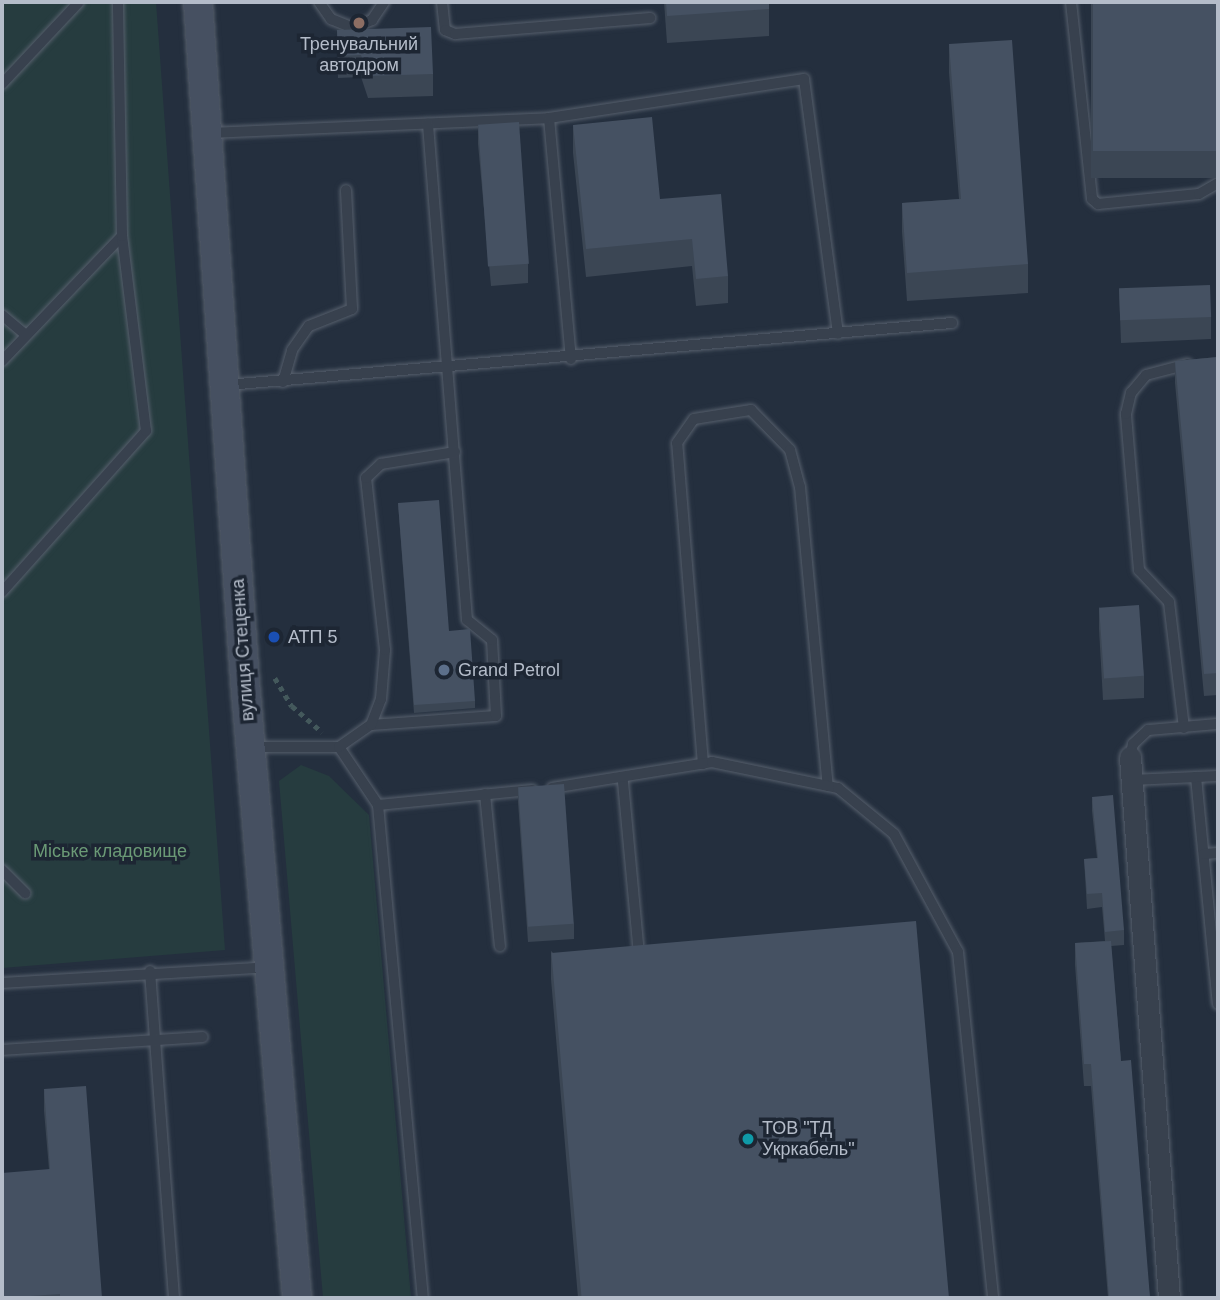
<!DOCTYPE html>
<html>
<head>
<meta charset="utf-8">
<style>
  body { margin:0 }
  #map { position:relative; width:1220px; height:1300px; overflow:hidden; background:#242f3e; font-family:Helvetica,sans-serif }
  div>[style] { position:absolute }
  [style*='--x'] { left:calc(var(--x)*1px); top:calc(var(--y)*1px); width:calc(var(--w)*1px); rotate:calc(var(--a)*1deg) }
  .green>* { inset:0; background:#263c3f }
  .path>* { height:4.5px; margin-top:-2.25px; transform-origin:0; background:repeating-linear-gradient(90deg,#44595c 0 5px,transparent 0 10px) }
  .roads { filter:drop-shadow(0 0 2px #565f6c) drop-shadow(0 0 2px #565f6c) }
  .lane>* { height:10px; margin:-5px; padding:0 5px; transform-origin:5px; border-radius:5px; background:#38414e }
  .street>* { height:21px; margin:-10.5px; padding:0 10.5px; transform-origin:10.5px; border-radius:10.5px; background:#38414e }
  .secondary>* { height:28px; margin:-14px; padding:0 14px; transform-origin:14px; border-radius:14px; background:#465061 }
  .wall>* { inset:0; background:#3b4654; transform-origin:0 0 }
  .building>* { inset:0; background:#455162; transform-origin:0 0 }
  .dots>* { width:19px; height:19px; translate:-50% -50%; box-sizing:border-box; border:4px solid #1d2633; border-radius:50% }
  span { translate:-50% -50%; white-space:nowrap; text-align:center; line-height:1.15; -webkit-text-stroke:7px #1d2633; paint-order:stroke }
  .poi-label { font-size:18px; color:#b4bcc9 }
  .left { translate:0 -50%; text-align:left }
  .street-label { font-size:18px; color:#b4bcc9 }
  .park-label { font-size:18px; color:#6b9a76 }
  .frame { position:absolute; inset:0; border:4px solid #b4bcc9; pointer-events:none }
</style>
</head>
<body>
<div id="map">
  <div class="green">
    <i style="clip-path:polygon(2px 2px,156px 2px,225px 950px,2px 968px)"></i>
    <i style="clip-path:polygon(301px 765px,329px 776px,369px 815px,411px 1298px,323px 1298px,279px 781px)"></i>
  </div>
  <div class="path">
    <i style="--x:275;--y:678;--w:33;--a:59"></i>
    <i style="--x:292;--y:706;--w:40;--a:41"></i>
  </div>
  <div class="roads">
    <div class="lane">
      <i style="--x:319;--y:2;--w:21;--a:55"></i>
      <i style="--x:331;--y:19;--w:24;--a:22"></i>
      <i style="--x:353;--y:28;--w:21;--a:-23"></i>
      <i style="--x:372;--y:20;--w:22;--a:-56"></i>
      <i style="--x:442;--y:2;--w:28;--a:84"></i>
      <i style="--x:445;--y:30;--w:11;--a:22"></i>
      <i style="--x:455;--y:34;--w:196;--a:-4.7"></i>
      <i style="--x:1071;--y:2;--w:198;--a:83.9"></i>
      <i style="--x:1092;--y:199;--w:8;--a:40"></i>
      <i style="--x:1098;--y:204;--w:101;--a:-5.7"></i>
      <i style="--x:1199;--y:194;--w:22;--a:-30"></i>
      <i style="--x:2;--y:84;--w:112;--a:-46.8"></i>
      <i style="--x:549;--y:118;--w:242;--a:84.8"></i>
      <i style="--x:209;--y:133;--w:340;--a:-2.5"></i>
      <i style="--x:549;--y:118;--w:258;--a:-8.7"></i>
      <i style="--x:804;--y:79;--w:257;--a:82.4"></i>
      <i style="--x:2;--y:315;--w:30;--a:40"></i>
      <i style="--x:2;--y:361;--w:173;--a:-46.2"></i>
      <i style="--x:283;--y:382;--w:33;--a:-74"></i>
      <i style="--x:292;--y:350;--w:29;--a:-55"></i>
      <i style="--x:309;--y:326;--w:46;--a:-21.6"></i>
      <i style="--x:352;--y:309;--w:119;--a:-92.9"></i>
      <i style="--x:227;--y:385;--w:728;--a:-4.89"></i>
      <i style="--x:2;--y:592;--w:216;--a:-48.2"></i>
      <i style="--x:146;--y:431;--w:196;--a:-97"></i>
      <i style="--x:122;--y:236;--w:234;--a:-91"></i>
      <i style="--x:371;--y:725;--w:125;--a:-4.1"></i>
      <i style="--x:496;--y:716;--w:76;--a:-93"></i>
      <i style="--x:492;--y:640;--w:32;--a:-141"></i>
      <i style="--x:467;--y:620;--w:498;--a:-94.5"></i>
      <i style="--x:1184;--y:728;--w:127;--a:-96.8"></i>
      <i style="--x:1169;--y:602;--w:44;--a:-133.2"></i>
      <i style="--x:1139;--y:570;--w:157;--a:-94.8"></i>
      <i style="--x:1126;--y:414;--w:22;--a:-77"></i>
      <i style="--x:1131;--y:393;--w:23;--a:-50"></i>
      <i style="--x:1146;--y:375;--w:43;--a:-14.7"></i>
      <i style="--x:251;--y:747;--w:88;--a:0"></i>
      <i style="--x:339;--y:747;--w:70;--a:56.1"></i>
      <i style="--x:378;--y:805;--w:495;--a:84.8"></i>
      <i style="--x:339;--y:747;--w:39;--a:-35"></i>
      <i style="--x:371;--y:725;--w:28;--a:-69"></i>
      <i style="--x:381;--y:699;--w:49;--a:-85.3"></i>
      <i style="--x:385;--y:650;--w:173;--a:-96.3"></i>
      <i style="--x:366;--y:478;--w:21;--a:-43"></i>
      <i style="--x:381;--y:464;--w:75;--a:-9.2"></i>
      <i style="--x:1130;--y:757;--w:13;--a:-77"></i>
      <i style="--x:1133;--y:744;--w:21;--a:-43"></i>
      <i style="--x:1148;--y:730;--w:70;--a:-4.9"></i>
      <i style="--x:703;--y:764;--w:322;--a:-94.6"></i>
      <i style="--x:677;--y:443;--w:29;--a:-55"></i>
      <i style="--x:694;--y:419;--w:58;--a:-9"></i>
      <i style="--x:751;--y:410;--w:56;--a:45.7"></i>
      <i style="--x:790;--y:450;--w:38;--a:75"></i>
      <i style="--x:800;--y:487;--w:300;--a:84.7"></i>
      <i style="--x:1196;--y:777;--w:228;--a:84.5"></i>
      <i style="--x:1132;--y:780;--w:86;--a:-2.7"></i>
      <i style="--x:623;--y:782;--w:175;--a:84.7"></i>
      <i style="--x:552;--y:788;--w:162;--a:-9.2"></i>
      <i style="--x:712;--y:762;--w:129;--a:11.7"></i>
      <i style="--x:838;--y:788;--w:72;--a:39.4"></i>
      <i style="--x:894;--y:834;--w:134;--a:61.5"></i>
      <i style="--x:958;--y:952;--w:348;--a:84.2"></i>
      <i style="--x:485;--y:794;--w:153;--a:84.4"></i>
      <i style="--x:378;--y:805;--w:155;--a:-5.6"></i>
      <i style="--x:1204;--y:854;--w:14;--a:-4"></i>
      <i style="--x:2;--y:870;--w:33;--a:45"></i>
      <i style="--x:150;--y:971;--w:328;--a:85.8"></i>
      <i style="--x:2;--y:983;--w:266;--a:-3.4"></i>
      <i style="--x:2;--y:1050;--w:201;--a:-3.7"></i>
    </div>
    <div class="street">
      <i style="--x:1130;--y:757;--w:542;--a:85.88"></i>
    </div>
    <div class="secondary">
      <i style="--x:198;--y:2;--w:681;--a:86.04"></i>
      <i style="--x:245;--y:681;--w:619;--a:85.18"></i>
    </div>
  </div>
  <div class="wall">
    <i style="clip-path:polygon(455px 2px,475px 2px,455px 3px)"></i>
    <i style="clip-path:polygon(664px 2px,769px 2px,769px 36px,667px 43px)"></i>
    <i style="left:1091px;top:2px;width:127px;height:176px"></i>
    <i style="clip-path:polygon(337px 30px,433px 74px,433px 96px,368px 98px,361px 77px,338px 78px)"></i>
    <i style="clip-path:polygon(949px 44px,1028px 264px,1028px 293px,907px 301px,902px 232px,902px 203px,959px 199px,949px 73px)"></i>
    <i style="clip-path:polygon(478px 125px,528px 264px,528px 283px,491px 286px,478px 144px)"></i>
    <i style="clip-path:polygon(573px 125px,660px 199px,728px 276px,728px 303px,696px 306px,692px 266px,586px 277px,573px 153px)"></i>
    <i style="clip-path:polygon(1119px 289px,1211px 317px,1211px 339px,1121px 343px)"></i>
    <i style="clip-path:polygon(1218px 357px,1218px 695px,1204px 696px,1175px 383px,1175px 361px)"></i>
    <i style="clip-path:polygon(398px 503px,449px 631px,475px 701px,475px 708px,414px 713px)"></i>
    <i style="clip-path:polygon(1099px 607px,1144px 676px,1144px 698px,1103px 700px,1099px 629px)"></i>
    <i style="clip-path:polygon(518px 787px,574px 924px,574px 939px,528px 942px,518px 802px)"></i>
    <i style="clip-path:polygon(1092px 797px,1124px 930px,1124px 945px,1111px 946px,1121px 1061px,1150px 1298px,1108px 1298px,1091px 1086px,1084px 1086px,1075px 965px,1075px 943px,1105px 941px,1102px 907px,1087px 909px,1084px 859px,1097px 858px,1092px 811px)"></i>
    <i style="clip-path:polygon(551px 951px,948px 1298px,578px 1298px,551px 979px)"></i>
    <i style="clip-path:polygon(44px 1089px,102px 1298px,2px 1298px,49px 1169px,44px 1111px)"></i>
  </div>
  <div class="building">
    <i style="clip-path:polygon(666px 2px,769px 2px,769px 9px,667px 16px)"></i>
    <i style="left:1093px;top:2px;width:125px;height:149px"></i>
    <i style="clip-path:polygon(431px 27px,433px 74px,368px 76px,361px 55px,338px 56px,337px 30px)"></i>
    <i style="clip-path:polygon(1012px 40px,1028px 264px,907px 273px,902px 203px,961px 199px,949px 44px)"></i>
    <i style="clip-path:polygon(652px 117px,660px 199px,721px 194px,728px 276px,696px 279px,692px 239px,586px 249px,573px 125px)"></i>
    <i style="left:519px;top:122px;width:142px;height:41px;rotate:86deg"></i>
    <i style="left:1210px;top:285px;width:32px;height:91px;rotate:88deg"></i>
    <i style="clip-path:polygon(1218px 357px,1218px 673px,1204px 674px,1175px 361px)"></i>
    <i style="clip-path:polygon(439px 500px,449px 631px,470px 629px,475px 701px,414px 705px,398px 503px)"></i>
    <i style="left:1139px;top:605px;width:71px;height:40px;rotate:86deg"></i>
    <i style="clip-path:polygon(1216px 782px,1218px 782px,1218px 822px)"></i>
    <i style="left:564px;top:784px;width:140px;height:46px;rotate:86deg"></i>
    <i style="clip-path:polygon(1113px 795px,1124px 930px,1105px 932px,1102px 893px,1087px 894px,1084px 859px,1098px 858px,1092px 797px)"></i>
    <i style="left:916px;top:921px;width:378px;height:366px;rotate:85deg"></i>
    <i style="clip-path:polygon(1111px 941px,1121px 1061px,1131px 1060px,1150px 1298px,1109px 1298px,1091px 1064px,1084px 1064px,1075px 943px)"></i>
    <i style="clip-path:polygon(86px 1086px,102px 1298px,60px 1298px,60px 1294px,2px 1298px,2px 1173px,50px 1169px,44px 1089px)"></i>
  </div>
  <div class="dots">
    <i style="left:359px;top:23px;background:#8d6e63"></i>
    <i style="left:274px;top:637px;background:#1a4fb4"></i>
    <i style="left:444px;top:670px;background:#5c6f8a"></i>
    <i style="left:748px;top:1139px;background:#0f9aa8"></i>
  </div>
  <div class="poi-label">
    <span style="left:359px;top:55px">Тренувальний<br>автодром</span>
    <span class="left" style="left:288px;top:637px">АТП 5</span>
    <span class="left" style="left:458px;top:670px">Grand Petrol</span>
    <span class="left" style="left:762px;top:1139px">ТОВ "ТД<br>Укркабель"</span>
  </div>
  <div class="street-label">
    <span style="left:243px;top:650px;rotate:-94deg">вулиця Стеценка</span>
  </div>
  <div class="park-label">
    <span style="left:110px;top:851px">Міське кладовище</span>
  </div>
  <div class="frame"></div>
</div>
</body>
</html>
